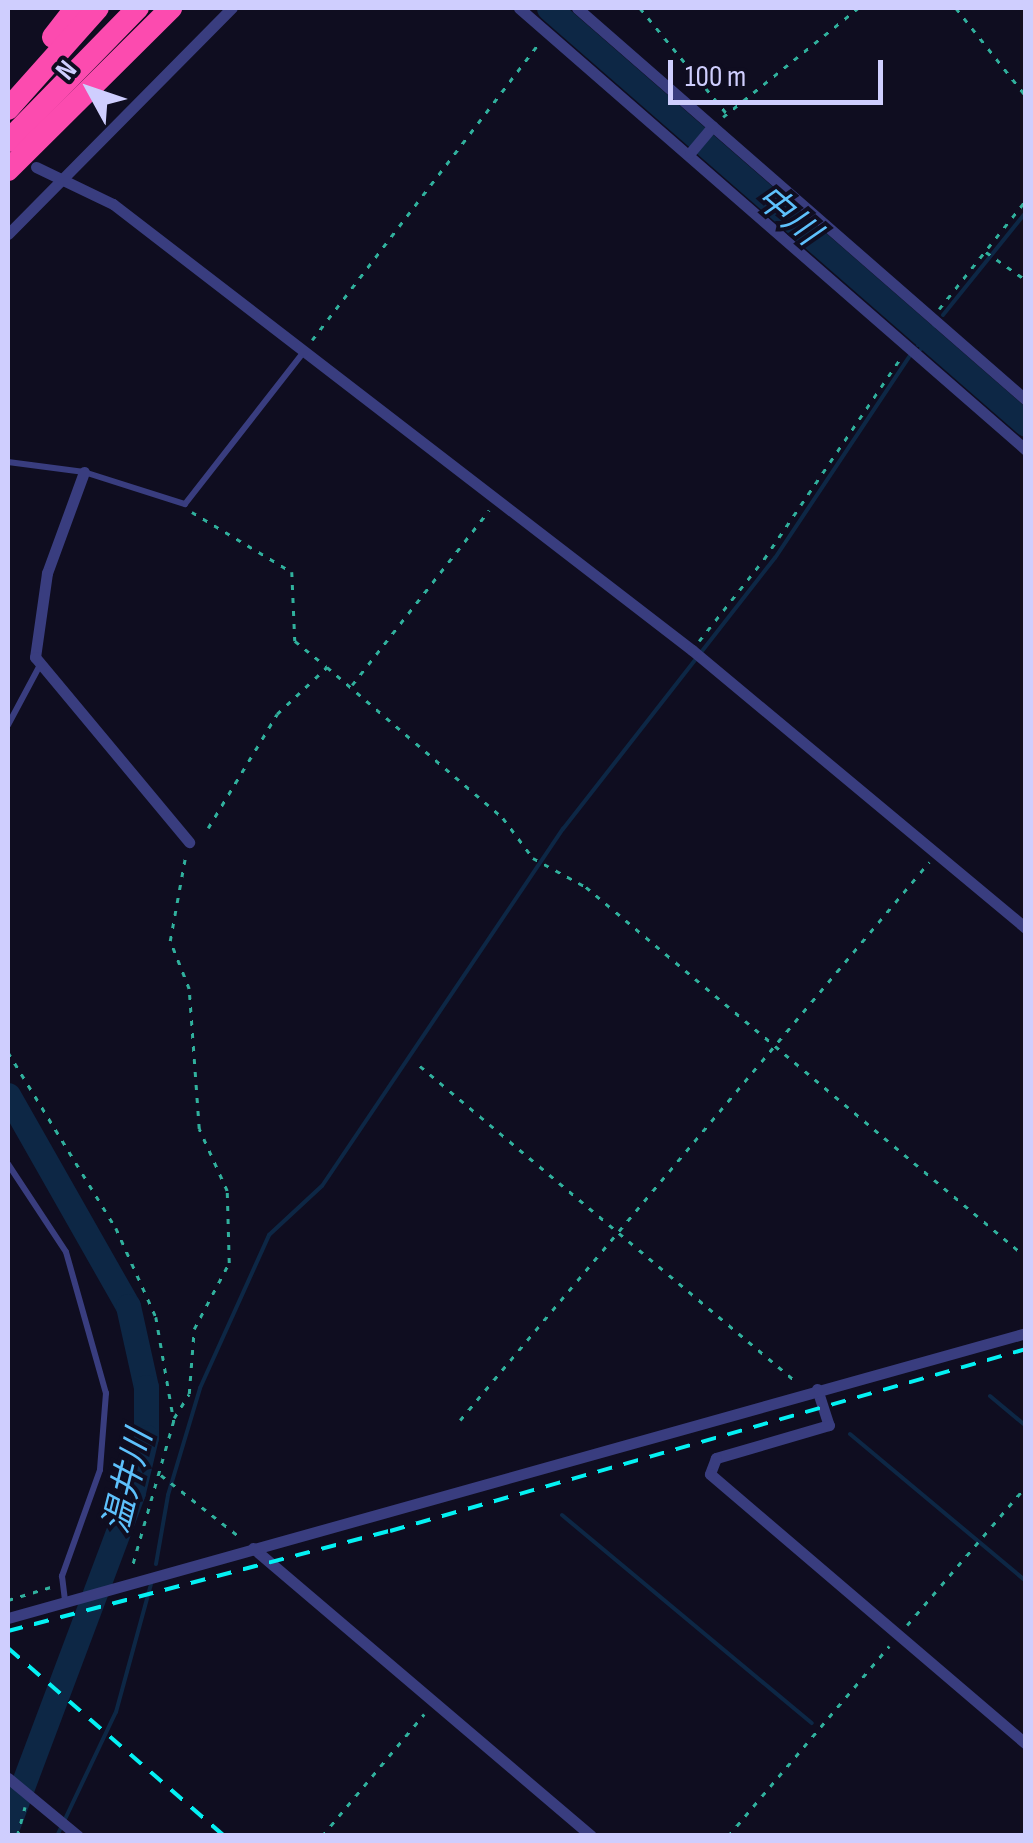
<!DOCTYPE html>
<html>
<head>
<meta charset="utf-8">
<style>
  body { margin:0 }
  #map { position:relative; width:1033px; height:1843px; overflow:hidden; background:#0f0d20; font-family:"Sofia Sans Condensed","Noto Sans JP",sans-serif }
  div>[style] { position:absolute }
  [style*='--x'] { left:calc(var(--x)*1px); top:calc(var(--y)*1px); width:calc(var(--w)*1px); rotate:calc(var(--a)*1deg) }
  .stream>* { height:4px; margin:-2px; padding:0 2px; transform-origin:2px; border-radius:2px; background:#0d2745 }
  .river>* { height:25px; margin:-12.5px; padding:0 12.5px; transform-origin:12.5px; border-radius:12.5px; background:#0d2745 }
  .path>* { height:2.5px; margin-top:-1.25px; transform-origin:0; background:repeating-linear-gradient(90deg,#30b09d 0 5px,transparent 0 13px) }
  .service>* { height:6px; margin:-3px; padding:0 3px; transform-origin:3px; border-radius:3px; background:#393d7f }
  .minor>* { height:11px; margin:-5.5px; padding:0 5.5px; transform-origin:5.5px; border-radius:5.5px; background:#393d7f }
  .motorway>* { height:22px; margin:-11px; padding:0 11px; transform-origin:11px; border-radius:11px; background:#fc4baf }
  .rail>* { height:4px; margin-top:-2px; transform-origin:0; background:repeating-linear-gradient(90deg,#04f1f3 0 15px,transparent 0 27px) }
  span { translate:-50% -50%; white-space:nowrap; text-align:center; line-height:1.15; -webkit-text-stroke:8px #0f0d20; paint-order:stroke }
  .water-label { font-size:35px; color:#5ec1fc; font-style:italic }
  .frame { position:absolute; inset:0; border:10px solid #cfcefe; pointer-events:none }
  .north { position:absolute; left:40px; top:40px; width:100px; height:100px; -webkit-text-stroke:8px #0f0d20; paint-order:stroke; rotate:310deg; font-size:28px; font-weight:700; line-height:40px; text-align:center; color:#cfcefe }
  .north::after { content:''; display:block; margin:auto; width:35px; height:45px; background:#cfcefe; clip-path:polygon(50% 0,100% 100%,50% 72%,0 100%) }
  .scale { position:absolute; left:668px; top:60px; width:215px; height:45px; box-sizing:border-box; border:5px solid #cfcefe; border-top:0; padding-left:12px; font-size:30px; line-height:35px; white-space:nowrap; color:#cfcefe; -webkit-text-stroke:8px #0f0d20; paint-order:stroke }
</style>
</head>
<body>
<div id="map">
  <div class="stream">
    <i style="--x:943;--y:315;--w:132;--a:-51.1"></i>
    <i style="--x:918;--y:345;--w:25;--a:-50"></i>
    <i style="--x:921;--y:349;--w:15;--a:-48"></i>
    <i style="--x:990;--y:1396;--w:47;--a:39.8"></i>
    <i style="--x:850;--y:1434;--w:229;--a:39.9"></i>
    <i style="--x:562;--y:1515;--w:325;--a:39.8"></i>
    <i style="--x:156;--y:1564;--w:70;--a:-80.1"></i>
    <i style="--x:168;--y:1495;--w:112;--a:-73.3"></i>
    <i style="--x:200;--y:1388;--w:168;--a:-65.7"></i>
    <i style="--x:269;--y:1235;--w:72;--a:-42.8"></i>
    <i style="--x:322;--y:1186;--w:431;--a:-56"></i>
    <i style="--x:563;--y:829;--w:344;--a:-52"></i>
    <i style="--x:775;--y:558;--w:242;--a:-56.3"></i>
    <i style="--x:57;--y:1836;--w:137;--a:-64.6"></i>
    <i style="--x:116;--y:1712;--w:133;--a:-74.7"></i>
  </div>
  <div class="river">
    <i style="--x:549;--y:8;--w:633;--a:41.09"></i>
    <i style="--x:8;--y:1095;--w:243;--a:60.4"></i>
    <i style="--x:128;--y:1306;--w:83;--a:77.5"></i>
    <i style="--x:146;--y:1387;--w:50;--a:90"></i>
    <i style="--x:146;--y:1437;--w:57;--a:103.3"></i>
    <i style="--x:133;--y:1492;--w:355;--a:110.6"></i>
  </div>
  <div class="path">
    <i style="--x:640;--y:8;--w:137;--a:50.6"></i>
    <i style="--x:956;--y:8;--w:112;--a:51.5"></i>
    <i style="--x:723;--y:117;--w:174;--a:-38.9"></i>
    <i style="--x:986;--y:252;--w:49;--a:35"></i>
    <i style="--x:939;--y:309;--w:139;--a:-51.4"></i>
    <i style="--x:312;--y:340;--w:372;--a:-52.6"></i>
    <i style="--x:192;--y:512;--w:117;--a:31"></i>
    <i style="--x:292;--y:572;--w:69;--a:87.5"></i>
    <i style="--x:295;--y:641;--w:40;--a:39"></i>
    <i style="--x:699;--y:641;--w:105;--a:-51.6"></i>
    <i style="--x:764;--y:559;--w:242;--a:-55.8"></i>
    <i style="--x:352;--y:685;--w:222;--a:-51.9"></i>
    <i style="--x:208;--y:828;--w:133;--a:-58.8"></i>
    <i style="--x:277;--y:714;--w:69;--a:-43.2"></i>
    <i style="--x:327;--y:667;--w:232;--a:40.6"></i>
    <i style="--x:503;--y:818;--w:50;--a:53.1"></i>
    <i style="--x:533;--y:858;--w:60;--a:28.7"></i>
    <i style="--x:586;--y:887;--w:575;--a:40.06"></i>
    <i style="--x:8;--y:1052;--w:206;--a:58.5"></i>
    <i style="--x:116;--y:1228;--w:98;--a:65.8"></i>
    <i style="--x:156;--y:1317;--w:106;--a:80.2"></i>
    <i style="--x:174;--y:1421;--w:153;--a:105.9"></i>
    <i style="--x:420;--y:1066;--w:493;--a:40"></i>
    <i style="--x:174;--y:1418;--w:28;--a:-58"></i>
    <i style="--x:189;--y:1394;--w:65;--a:-85.6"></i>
    <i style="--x:194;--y:1329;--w:75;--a:-62.1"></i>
    <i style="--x:229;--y:1263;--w:72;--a:-91.6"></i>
    <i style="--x:227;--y:1191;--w:68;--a:-114.3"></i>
    <i style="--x:199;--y:1129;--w:140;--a:-94.1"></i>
    <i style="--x:189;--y:989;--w:52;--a:-111.6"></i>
    <i style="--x:170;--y:941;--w:89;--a:-79.7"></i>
    <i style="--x:460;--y:1420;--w:729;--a:-49.95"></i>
    <i style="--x:161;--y:1475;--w:102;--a:38.2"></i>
    <i style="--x:8;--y:1600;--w:48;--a:-16.9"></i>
    <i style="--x:907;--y:1625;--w:183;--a:-49.4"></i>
    <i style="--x:17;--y:1836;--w:30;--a:-75"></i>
    <i style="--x:322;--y:1836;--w:159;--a:-50.1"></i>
    <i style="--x:728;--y:1836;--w:249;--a:-49.7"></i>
  </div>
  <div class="service">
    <i style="--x:8;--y:462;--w:77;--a:7.5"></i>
    <i style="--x:84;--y:472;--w:106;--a:17.6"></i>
    <i style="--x:185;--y:504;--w:192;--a:-52"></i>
    <i style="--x:8;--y:725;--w:68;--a:-61.9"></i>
    <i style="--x:8;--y:1164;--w:105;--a:56.6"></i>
    <i style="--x:66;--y:1252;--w:147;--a:74.2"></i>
    <i style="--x:106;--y:1393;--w:77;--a:94.5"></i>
    <i style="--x:100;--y:1470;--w:113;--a:109.7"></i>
    <i style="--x:62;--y:1576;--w:25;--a:83"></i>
  </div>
  <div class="minor">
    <i style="--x:519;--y:8;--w:673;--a:41.08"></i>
    <i style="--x:577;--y:8;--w:596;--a:41.12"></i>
    <i style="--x:690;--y:153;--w:35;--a:-50"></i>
    <i style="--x:36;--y:167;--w:85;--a:25.7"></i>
    <i style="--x:113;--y:204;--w:731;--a:37.61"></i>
    <i style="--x:692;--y:650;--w:435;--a:39.8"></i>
    <i style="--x:8;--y:234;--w:318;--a:-45.3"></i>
    <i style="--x:84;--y:472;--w:108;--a:110.1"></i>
    <i style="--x:47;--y:573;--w:85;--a:98.1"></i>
    <i style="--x:35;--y:657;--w:241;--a:50.2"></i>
    <i style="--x:817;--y:1389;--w:38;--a:72"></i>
    <i style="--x:829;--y:1425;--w:118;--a:163.7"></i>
    <i style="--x:716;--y:1458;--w:17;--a:111"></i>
    <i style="--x:710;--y:1474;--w:416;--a:40.5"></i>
    <i style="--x:253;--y:1548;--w:444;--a:40.4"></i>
    <i style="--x:8;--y:1618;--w:1057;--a:-15.64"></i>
    <i style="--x:8;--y:1778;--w:91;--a:39.6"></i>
  </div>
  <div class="motorway">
    <i style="--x:53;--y:37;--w:37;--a:-52"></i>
    <i style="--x:8;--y:109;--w:135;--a:-48.3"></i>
    <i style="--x:8;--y:141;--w:186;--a:-45.7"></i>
    <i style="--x:8;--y:170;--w:230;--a:-44.8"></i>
  </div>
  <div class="rail">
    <i style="--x:8;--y:1631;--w:395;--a:-14.7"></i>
    <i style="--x:390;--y:1531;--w:662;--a:-15.97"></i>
    <i style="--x:8;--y:1648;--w:286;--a:41"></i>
  </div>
  <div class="water-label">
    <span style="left:787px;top:216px;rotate:41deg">中川</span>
    <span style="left:129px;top:1482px;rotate:-76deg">温井川</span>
  </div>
  <div class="frame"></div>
  <div class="north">N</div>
  <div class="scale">100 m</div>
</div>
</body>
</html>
